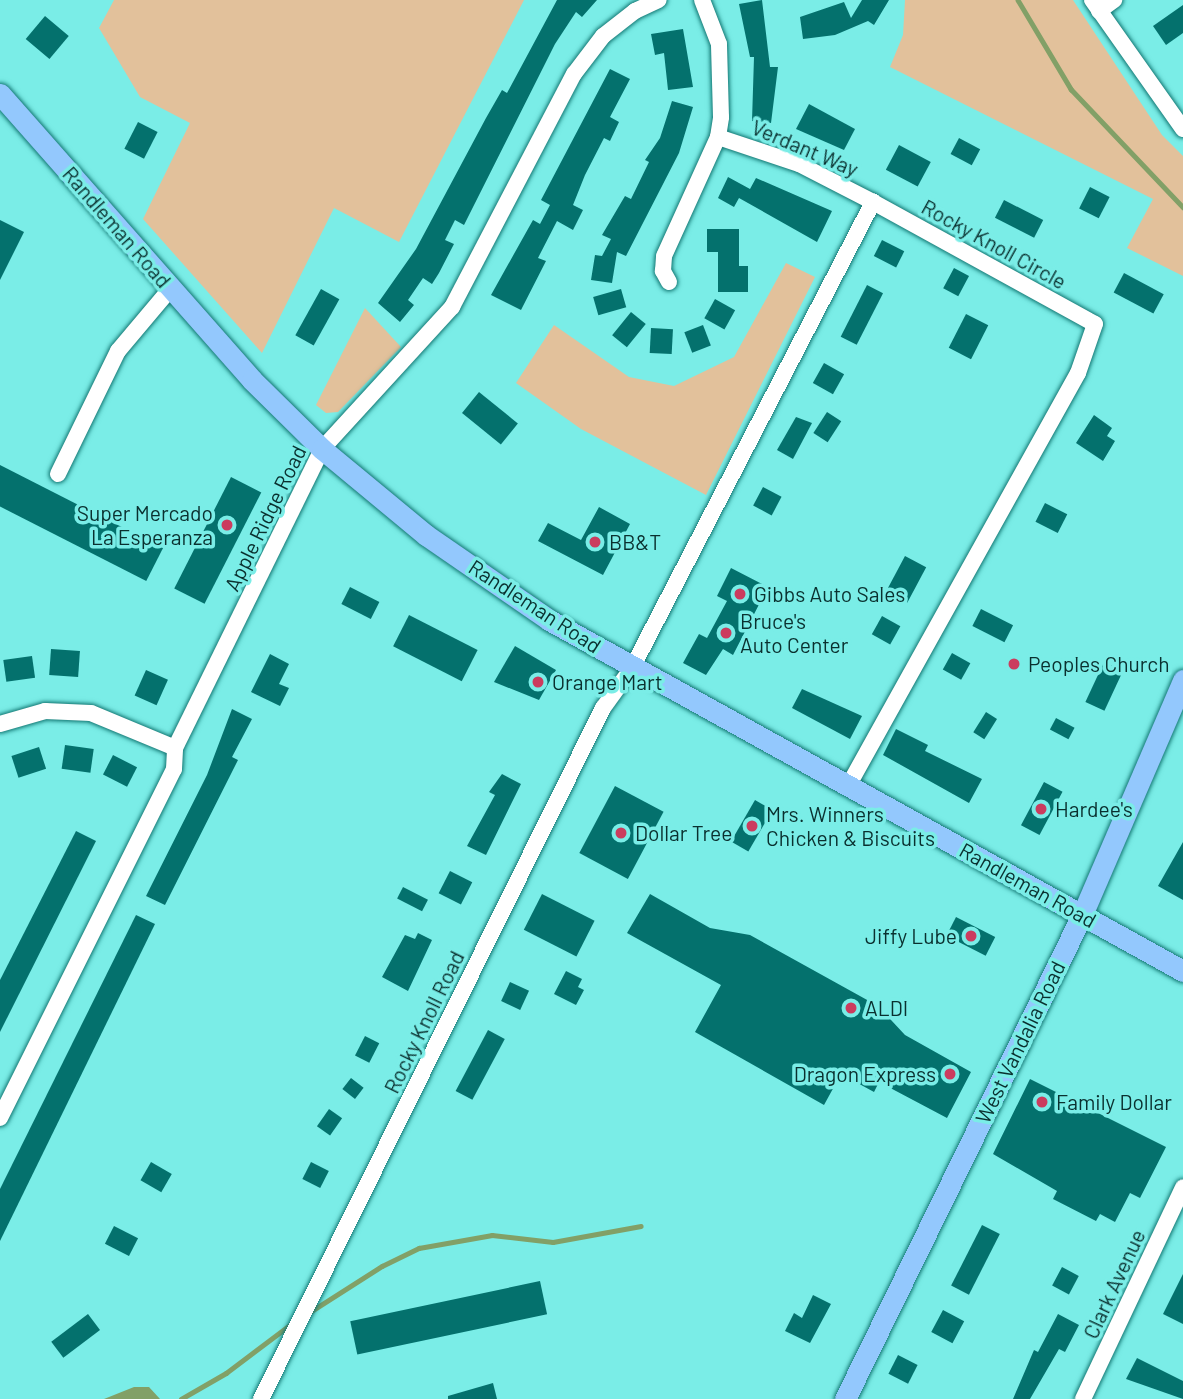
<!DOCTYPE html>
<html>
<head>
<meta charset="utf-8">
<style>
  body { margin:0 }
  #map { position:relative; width:1183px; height:1399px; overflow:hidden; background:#7aede7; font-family:Barlow,sans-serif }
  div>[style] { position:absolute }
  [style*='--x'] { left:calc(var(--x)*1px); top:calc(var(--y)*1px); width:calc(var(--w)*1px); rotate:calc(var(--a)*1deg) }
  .green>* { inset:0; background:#e2c19b }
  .water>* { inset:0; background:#82a067 }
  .stream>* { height:4.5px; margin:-2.25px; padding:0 2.25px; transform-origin:2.25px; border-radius:2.25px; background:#82a067 }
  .building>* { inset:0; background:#04716d; transform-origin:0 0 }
  .roads { filter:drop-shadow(0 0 2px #137773) drop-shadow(0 0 2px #137773) }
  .minor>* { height:16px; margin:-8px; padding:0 8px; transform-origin:8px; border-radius:8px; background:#fff }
  .major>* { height:21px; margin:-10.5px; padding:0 10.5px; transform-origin:10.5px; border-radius:10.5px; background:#93c8fd }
  .dots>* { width:19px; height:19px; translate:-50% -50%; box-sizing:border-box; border:4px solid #7aede7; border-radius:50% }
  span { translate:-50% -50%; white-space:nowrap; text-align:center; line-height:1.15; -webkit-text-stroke:7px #7aede7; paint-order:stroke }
  .street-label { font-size:21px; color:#0a302f }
  .poi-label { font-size:21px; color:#0a302f }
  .right { translate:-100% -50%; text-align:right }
  .left { translate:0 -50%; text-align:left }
</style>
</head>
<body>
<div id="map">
  <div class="green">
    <i style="clip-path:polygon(114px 0,524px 0,399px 242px,334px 208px,262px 353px,143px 219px,190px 123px,140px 97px,99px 28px)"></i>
    <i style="clip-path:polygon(905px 0,1073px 0,1162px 135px,1183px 156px,1183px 276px,1127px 248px,1153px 199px,890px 67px,903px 35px)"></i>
    <i style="clip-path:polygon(786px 263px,815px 277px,706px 495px,581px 429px,516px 383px,554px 325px,629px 377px,674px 386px,734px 357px)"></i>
    <i style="clip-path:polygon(365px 308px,401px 347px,338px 412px,326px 413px,316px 405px)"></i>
  </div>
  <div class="water">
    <i style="clip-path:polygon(134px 1387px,149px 1387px,160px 1399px,104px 1399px)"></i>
  </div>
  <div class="stream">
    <i style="--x:1018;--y:0;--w:104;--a:59.2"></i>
    <i style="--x:1071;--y:89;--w:163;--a:46.5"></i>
    <i style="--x:310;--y:1312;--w:85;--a:-32.6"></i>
    <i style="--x:382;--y:1266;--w:41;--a:-25.9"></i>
    <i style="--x:419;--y:1248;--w:74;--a:-10.1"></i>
    <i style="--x:492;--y:1235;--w:61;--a:6.5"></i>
    <i style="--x:553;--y:1242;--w:89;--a:-10.3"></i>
    <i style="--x:181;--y:1399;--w:52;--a:-30"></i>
    <i style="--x:226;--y:1373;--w:85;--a:-36.9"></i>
  </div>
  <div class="building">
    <i style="clip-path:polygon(557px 0,597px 0,582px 17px,576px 12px,555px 44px,464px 225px,455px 220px,445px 240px,454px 244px,439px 273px,432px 284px,423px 278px,408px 300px,414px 305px,400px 322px,378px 303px,416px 249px,486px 118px,502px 90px,507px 93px)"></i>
    <i style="clip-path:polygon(762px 0,770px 67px,778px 67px,771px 123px,752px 121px,754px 57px,750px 57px,739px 4px)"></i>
    <i style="clip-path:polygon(862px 0,889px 0,874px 25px,868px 21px,835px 35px,803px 39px,800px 17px,844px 2px,851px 18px)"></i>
    <i style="clip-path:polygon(1183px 5px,1183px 33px,1166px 45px,1153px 26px)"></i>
    <i style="left:45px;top:16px;width:31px;height:30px;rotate:40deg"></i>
    <i style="clip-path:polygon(683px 29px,693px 87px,668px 90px,664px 53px,655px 55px,651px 34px)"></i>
    <i style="clip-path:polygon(610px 69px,630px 79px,610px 117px,619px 122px,610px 141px,604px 138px,585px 175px,573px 205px,583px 210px,573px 230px,557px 221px,538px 258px,546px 261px,521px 310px,491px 295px,533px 220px,540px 224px,550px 205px,541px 200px)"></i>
    <i style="clip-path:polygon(672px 101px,693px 107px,679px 153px,626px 256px,617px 252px,612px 283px,591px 280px,595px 255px,602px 256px,611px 239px,602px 235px,625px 196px,631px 199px,649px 162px,645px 160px,660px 138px)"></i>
    <i style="clip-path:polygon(809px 104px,855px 129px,844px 150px,796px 129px)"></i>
    <i style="left:138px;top:122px;width:22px;height:30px;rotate:27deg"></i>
    <i style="left:959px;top:138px;width:24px;height:18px;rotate:28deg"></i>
    <i style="left:899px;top:145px;width:36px;height:28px;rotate:28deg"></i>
    <i style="clip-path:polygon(728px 177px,750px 189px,756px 178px,832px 211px,817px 242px,739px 198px,734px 207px,718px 198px)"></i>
    <i style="left:1090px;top:187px;width:22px;height:24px;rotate:27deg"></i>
    <i style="left:1004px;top:200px;width:44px;height:20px;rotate:27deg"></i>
    <i style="clip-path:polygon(0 220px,24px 232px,0 280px)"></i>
    <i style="clip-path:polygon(707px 229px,739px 229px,739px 266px,748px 266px,748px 292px,718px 292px,718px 252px,707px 252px)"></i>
    <i style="left:882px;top:240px;width:25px;height:18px;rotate:27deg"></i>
    <i style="left:954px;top:268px;width:17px;height:23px;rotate:28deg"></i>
    <i style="left:1124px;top:273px;width:45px;height:22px;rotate:28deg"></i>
    <i style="left:867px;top:285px;width:18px;height:58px;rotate:27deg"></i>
    <i style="left:321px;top:289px;width:21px;height:53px;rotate:29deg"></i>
    <i style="left:621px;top:289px;width:19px;height:29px;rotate:74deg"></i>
    <i style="left:715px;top:299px;width:23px;height:22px;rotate:29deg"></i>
    <i style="left:631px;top:312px;width:19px;height:30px;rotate:39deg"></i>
    <i style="left:966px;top:314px;width:25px;height:38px;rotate:27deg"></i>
    <i style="left:703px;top:325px;width:22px;height:20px;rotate:69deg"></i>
    <i style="left:651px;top:328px;width:22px;height:25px;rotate:3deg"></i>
    <i style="left:824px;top:363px;width:23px;height:23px;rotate:29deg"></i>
    <i style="left:479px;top:392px;width:50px;height:27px;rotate:39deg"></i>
    <i style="left:827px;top:412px;width:17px;height:25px;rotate:33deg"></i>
    <i style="clip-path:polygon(1094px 415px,1112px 428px,1107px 436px,1115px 441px,1103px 461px,1076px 443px)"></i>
    <i style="clip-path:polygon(796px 417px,812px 423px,793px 459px,777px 450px)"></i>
    <i style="left:0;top:465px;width:183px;height:37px;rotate:27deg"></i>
    <i style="left:231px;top:477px;width:34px;height:125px;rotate:27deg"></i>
    <i style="left:763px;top:487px;width:21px;height:21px;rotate:28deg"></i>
    <i style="left:1045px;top:503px;width:25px;height:21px;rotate:27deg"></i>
    <i style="clip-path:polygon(599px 507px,630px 524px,603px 575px,538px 541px,548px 523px,581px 540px)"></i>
    <i style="left:905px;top:556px;width:24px;height:40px;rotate:28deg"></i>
    <i style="clip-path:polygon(731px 568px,768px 587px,733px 655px,723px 649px,706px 675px,683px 663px,699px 634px,707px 638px,727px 601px,717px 596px)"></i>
    <i style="left:350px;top:587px;width:33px;height:19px;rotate:27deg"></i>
    <i style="left:981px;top:609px;width:36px;height:19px;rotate:27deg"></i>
    <i style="left:409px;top:615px;width:77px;height:35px;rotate:27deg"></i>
    <i style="left:882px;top:616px;width:21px;height:21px;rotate:29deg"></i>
    <i style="clip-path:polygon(515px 646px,556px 670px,539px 700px,494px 682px)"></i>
    <i style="left:51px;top:649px;width:29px;height:26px;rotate:4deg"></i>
    <i style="left:952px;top:653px;width:21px;height:19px;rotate:29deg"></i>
    <i style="clip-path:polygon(270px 654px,289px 664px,279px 684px,289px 688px,280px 706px,251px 692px)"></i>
    <i style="left:32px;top:656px;width:22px;height:29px;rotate:82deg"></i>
    <i style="left:1104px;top:662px;width:21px;height:44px;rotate:25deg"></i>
    <i style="left:146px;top:670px;width:24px;height:28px;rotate:24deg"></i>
    <i style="clip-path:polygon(802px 689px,862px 716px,850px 739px,792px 708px)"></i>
    <i style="clip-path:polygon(232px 709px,252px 719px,232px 757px,238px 760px,165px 905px,146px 896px,207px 775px)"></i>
    <i style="left:986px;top:712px;width:13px;height:24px;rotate:32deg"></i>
    <i style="left:1056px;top:718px;width:21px;height:13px;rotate:28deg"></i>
    <i style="clip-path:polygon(896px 729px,928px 745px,925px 751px,982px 779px,969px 803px,883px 755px)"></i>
    <i style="left:65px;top:745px;width:29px;height:24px;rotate:8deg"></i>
    <i style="left:39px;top:747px;width:23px;height:29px;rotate:72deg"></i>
    <i style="left:113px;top:755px;width:27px;height:22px;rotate:27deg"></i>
    <i style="clip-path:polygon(502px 774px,521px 784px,486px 855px,467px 846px,495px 795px,489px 792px)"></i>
    <i style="left:1044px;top:782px;width:21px;height:49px;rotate:28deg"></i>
    <i style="left:615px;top:786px;width:55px;height:76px;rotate:28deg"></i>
    <i style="left:755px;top:800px;width:20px;height:48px;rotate:30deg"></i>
    <i style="clip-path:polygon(76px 831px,96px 841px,0 1032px,0 980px)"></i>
    <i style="clip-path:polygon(1183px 842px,1183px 900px,1158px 886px)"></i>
    <i style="left:450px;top:871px;width:25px;height:25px;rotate:27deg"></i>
    <i style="left:403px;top:887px;width:28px;height:13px;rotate:27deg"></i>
    <i style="left:542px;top:894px;width:59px;height:40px;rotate:27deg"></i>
    <i style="clip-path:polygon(650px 894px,710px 928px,750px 935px,878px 1006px,905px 1035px,971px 1072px,947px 1118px,879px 1082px,874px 1092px,841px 1074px,824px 1105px,695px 1032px,721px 985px,627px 933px)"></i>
    <i style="clip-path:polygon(136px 915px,155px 924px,0 1241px,0 1189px)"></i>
    <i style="left:956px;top:917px;width:44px;height:21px;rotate:27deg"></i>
    <i style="clip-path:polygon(418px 933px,432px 940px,408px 991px,382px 977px,405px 935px,415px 939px)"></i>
    <i style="clip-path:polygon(566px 971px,582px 979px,578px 987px,584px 990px,576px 1005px,554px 994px)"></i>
    <i style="left:510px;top:982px;width:21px;height:21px;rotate:25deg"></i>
    <i style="left:488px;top:1030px;width:19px;height:69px;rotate:28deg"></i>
    <i style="left:365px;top:1036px;width:16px;height:22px;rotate:27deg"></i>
    <i style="left:351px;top:1078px;width:16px;height:14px;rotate:38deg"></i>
    <i style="clip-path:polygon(1030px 1079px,1166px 1147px,1140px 1198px,1130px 1193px,1115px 1222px,1100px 1214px,1096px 1221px,1053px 1199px,1057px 1191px,993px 1154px)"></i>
    <i style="left:329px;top:1109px;width:16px;height:21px;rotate:35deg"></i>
    <i style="left:151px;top:1162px;width:24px;height:21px;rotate:30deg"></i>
    <i style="left:311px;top:1162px;width:20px;height:19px;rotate:27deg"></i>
    <i style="left:982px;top:1225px;width:20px;height:68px;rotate:27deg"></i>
    <i style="left:114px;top:1226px;width:27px;height:20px;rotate:27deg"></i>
    <i style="left:1062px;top:1267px;width:19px;height:21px;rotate:28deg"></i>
    <i style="clip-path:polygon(1183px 1274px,1183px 1324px,1163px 1314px)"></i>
    <i style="left:540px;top:1281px;width:34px;height:194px;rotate:78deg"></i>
    <i style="clip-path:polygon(813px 1295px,831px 1304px,810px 1343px,785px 1331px,794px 1313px,802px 1318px)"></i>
    <i style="left:943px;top:1310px;width:24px;height:25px;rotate:28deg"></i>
    <i style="left:88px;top:1314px;width:20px;height:46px;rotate:53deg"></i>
    <i style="clip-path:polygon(1058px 1314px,1079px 1325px,1065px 1352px,1059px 1349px,1030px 1399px,1013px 1399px,1034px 1350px,1038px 1352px)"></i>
    <i style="left:898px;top:1355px;width:22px;height:21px;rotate:27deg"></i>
    <i style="clip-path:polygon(1137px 1358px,1183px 1381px,1183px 1399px,1126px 1379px)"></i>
    <i style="clip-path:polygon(493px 1383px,497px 1399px,448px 1399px,448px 1396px)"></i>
  </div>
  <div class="roads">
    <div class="minor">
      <i style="--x:1092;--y:0;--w:158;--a:54.8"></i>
      <i style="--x:1099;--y:11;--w:19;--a:-36"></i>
      <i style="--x:718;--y:137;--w:85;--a:18.4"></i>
      <i style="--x:799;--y:164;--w:83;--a:27.2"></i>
      <i style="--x:669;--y:282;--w:13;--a:-119"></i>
      <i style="--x:663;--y:271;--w:15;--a:-86"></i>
      <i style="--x:664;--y:256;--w:131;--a:-65.6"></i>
      <i style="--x:718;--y:137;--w:20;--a:-81"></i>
      <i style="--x:721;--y:117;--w:73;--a:-91.6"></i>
      <i style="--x:719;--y:44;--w:47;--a:-111.1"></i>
      <i style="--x:58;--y:474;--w:137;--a:-64"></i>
      <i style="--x:118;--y:351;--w:82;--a:-49.9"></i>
      <i style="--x:0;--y:724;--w:47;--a:-16.1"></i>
      <i style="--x:45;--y:711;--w:46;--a:2.5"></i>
      <i style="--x:91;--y:713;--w:91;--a:22.6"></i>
      <i style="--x:0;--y:1118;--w:390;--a:-63.5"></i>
      <i style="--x:174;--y:769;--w:21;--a:-87"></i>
      <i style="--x:175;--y:748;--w:333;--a:-63.8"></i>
      <i style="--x:322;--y:449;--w:193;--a:-47.5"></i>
      <i style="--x:452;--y:307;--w:263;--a:-62.4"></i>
      <i style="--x:574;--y:74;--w:48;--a:-52.7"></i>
      <i style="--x:603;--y:36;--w:41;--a:-38"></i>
      <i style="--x:635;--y:11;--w:26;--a:-25"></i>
      <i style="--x:261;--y:1399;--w:771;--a:-63.67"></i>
      <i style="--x:603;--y:708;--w:49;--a:-54.1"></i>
      <i style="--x:632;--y:668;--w:525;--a:-62.65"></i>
      <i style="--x:873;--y:202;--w:253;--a:28.8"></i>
      <i style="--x:1095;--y:324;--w:52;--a:109.1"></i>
      <i style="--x:1078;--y:373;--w:473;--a:119.1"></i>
      <i style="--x:1083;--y:1399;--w:234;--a:-64.7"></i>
    </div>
    <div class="major">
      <i style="--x:0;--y:94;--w:381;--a:48.6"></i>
      <i style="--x:252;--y:380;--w:98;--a:44.6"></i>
      <i style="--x:322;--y:449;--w:135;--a:39.6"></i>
      <i style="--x:426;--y:535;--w:150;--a:34.6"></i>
      <i style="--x:549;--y:620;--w:725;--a:28.97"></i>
      <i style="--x:845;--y:1399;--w:539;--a:-63.91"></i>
      <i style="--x:1082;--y:915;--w:256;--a:-66.7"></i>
    </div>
  </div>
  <div class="dots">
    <i style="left:227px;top:525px;background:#cb3c5e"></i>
    <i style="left:595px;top:542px;background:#cb3c5e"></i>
    <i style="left:740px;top:594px;background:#cb3c5e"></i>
    <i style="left:726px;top:633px;background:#cb3c5e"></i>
    <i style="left:1014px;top:664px;background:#cb3c5e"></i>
    <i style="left:538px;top:682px;background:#cb3c5e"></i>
    <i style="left:1041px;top:809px;background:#cb3c5e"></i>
    <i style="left:752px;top:826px;background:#cb3c5e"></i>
    <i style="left:621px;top:833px;background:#cb3c5e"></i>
    <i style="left:971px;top:936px;background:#cb3c5e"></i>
    <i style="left:851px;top:1008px;background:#cb3c5e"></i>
    <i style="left:950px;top:1074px;background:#cb3c5e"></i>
    <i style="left:1042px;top:1102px;background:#cb3c5e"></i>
  </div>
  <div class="street-label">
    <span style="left:805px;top:148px;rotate:23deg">Verdant Way</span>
    <span style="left:117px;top:227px;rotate:49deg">Randleman Road</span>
    <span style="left:994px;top:244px;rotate:29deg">Rocky Knoll Circle</span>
    <span style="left:265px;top:518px;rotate:-64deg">Apple Ridge Road</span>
    <span style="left:535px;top:606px;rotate:33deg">Randleman Road</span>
    <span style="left:1028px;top:885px;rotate:29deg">Randleman Road</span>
    <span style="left:424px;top:1022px;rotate:-64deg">Rocky Knoll Road</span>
    <span style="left:1020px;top:1042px;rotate:-64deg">West Vandalia Road</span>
    <span style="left:1114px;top:1284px;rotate:-65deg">Clark Avenue</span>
  </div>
  <div class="poi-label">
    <span class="right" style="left:213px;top:525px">Super Mercado<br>La Esperanza</span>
    <span class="left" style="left:609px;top:542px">BB&amp;T</span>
    <span class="left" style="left:754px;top:594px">Gibbs Auto Sales</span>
    <span class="left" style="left:740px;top:633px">Bruce's<br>Auto Center</span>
    <span class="left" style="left:1028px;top:664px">Peoples Church</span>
    <span class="left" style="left:552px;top:682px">Orange Mart</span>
    <span class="left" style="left:1055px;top:809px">Hardee's</span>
    <span class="left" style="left:766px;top:826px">Mrs. Winners<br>Chicken &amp; Biscuits</span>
    <span class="left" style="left:635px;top:833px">Dollar Tree</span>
    <span class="right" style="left:957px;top:936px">Jiffy Lube</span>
    <span class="left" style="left:865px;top:1008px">ALDI</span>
    <span class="right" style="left:936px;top:1074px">Dragon Express</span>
    <span class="left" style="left:1056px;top:1102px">Family Dollar</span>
  </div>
</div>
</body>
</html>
